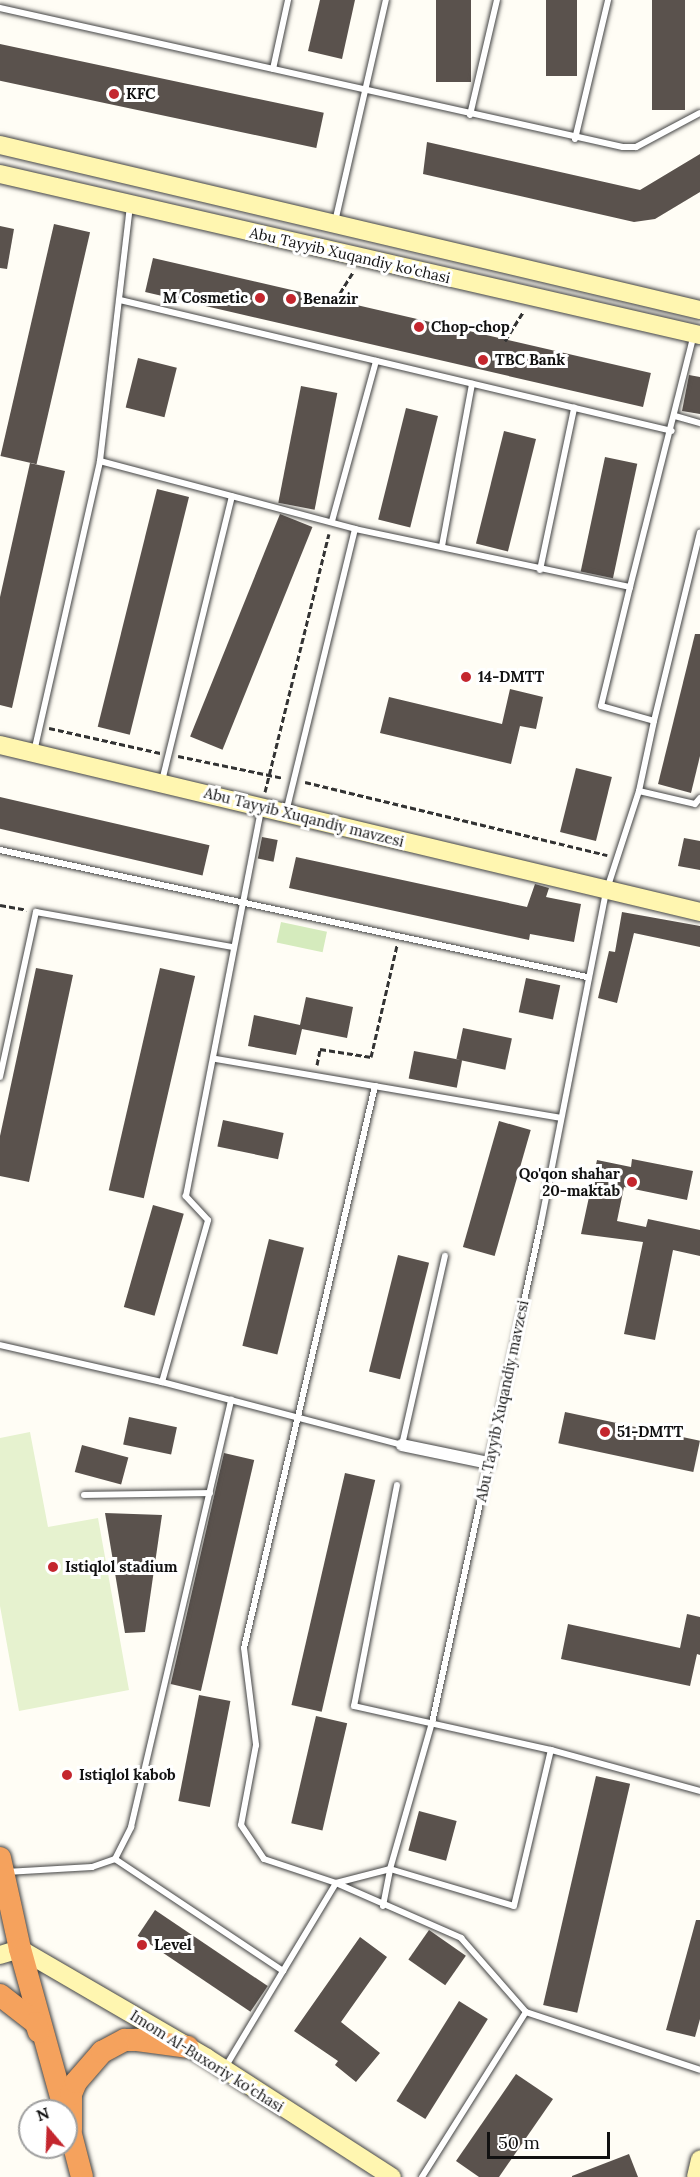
<!DOCTYPE html>
<html>
<head>
<meta charset="utf-8">
<style>
  body { margin:0 }
  #map { position:relative; width:700px; height:2177px; overflow:hidden; background:#fffdf5; font-family:Lora,serif }
  div>[style] { position:absolute }
  [style*='--x'] { left:calc(var(--x)*1px); top:calc(var(--y)*1px); width:calc(var(--w)*1px); rotate:calc(var(--a)*1deg) }
  .green>* { inset:0; background:#d5ebbd; transform-origin:0 0 }
  .pitch>* { inset:0; background:#e6f2cf }
  .building>* { inset:0; background:#5a524d; transform-origin:0 0 }
  .path>* { height:3px; margin-top:-1.5px; transform-origin:0; background:repeating-linear-gradient(90deg,#333 0 6px,transparent 0 9px) }
  .roads { filter:drop-shadow(0 0 2px #444) drop-shadow(0 0 2px #444) }
  .lane>* { height:6px; margin:-3px; padding:0 3px; transform-origin:3px; border-radius:3px; background:#fff }
  .street>* { height:12px; margin:-6px; padding:0 6px; transform-origin:6px; border-radius:6px; background:#fff }
  .secondary>* { height:18px; margin:-9px; padding:0 9px; transform-origin:9px; border-radius:9px; background:#fff6b0 }
  .highway>* { height:22px; margin:-11px; padding:0 11px; transform-origin:11px; border-radius:11px; background:#f5a25d }
  .dots>* { width:16px; height:16px; translate:-50% -50%; box-sizing:border-box; border:3px solid #fff; border-radius:50% }
  span { translate:-50% -50%; white-space:nowrap; text-align:center; line-height:1.15; -webkit-text-stroke:6px #fff; paint-order:stroke }
  .poi-label { font-size:15px; color:#111; font-weight:700 }
  .left { translate:0 -50%; text-align:left }
  .right { translate:-100% -50%; text-align:right }
  .street-label { font-size:15px; color:#111 }
  .north { position:absolute; left:18px; top:2099px; width:60px; height:60px; box-sizing:border-box; background:#fff; border:2px solid #a0a0a0; border-radius:50%; rotate:341deg; font-size:16px; font-weight:700; line-height:24px; text-align:center; color:#111 }
  .north::after { content:''; display:block; margin:auto; width:21px; height:27px; background:#c4262e; clip-path:polygon(50% 0,100% 100%,50% 72%,0 100%) }
  .scale { position:absolute; left:487px; top:2132px; width:123px; height:27px; box-sizing:border-box; border:3px solid #111; border-top:0; padding-left:8px; font-size:18px; line-height:21px; white-space:nowrap; color:#111; -webkit-text-stroke:4px #fff; paint-order:stroke }
</style>
</head>
<body>
<div id="map">
  <div class="green">
    <i style="left:281px;top:922px;width:47px;height:21px;rotate:12deg"></i>
  </div>
  <div class="pitch">
    <i style="clip-path:polygon(30px 1432px,48px 1527px,98px 1518px,129px 1690px,19px 1711px,0 1606px,0 1438px)"></i>
  </div>
  <div class="building">
    <i style="clip-path:polygon(320px 0,355px 0,342px 59px,308px 51px)"></i>
    <i style="left:436px;top:0;width:35px;height:82px"></i>
    <i style="left:546px;top:0;width:31px;height:76px"></i>
    <i style="left:652px;top:0;width:33px;height:110px"></i>
    <i style="left:0;top:44px;width:331px;height:36px;rotate:12deg"></i>
    <i style="clip-path:polygon(427px 142px,640px 190px,700px 154px,700px 192px,655px 219px,634px 222px,423px 174px)"></i>
    <i style="left:54px;top:224px;width:37px;height:238px;rotate:13deg"></i>
    <i style="clip-path:polygon(0 226px,14px 229px,7px 269px,0 268px)"></i>
    <i style="left:153px;top:258px;width:511px;height:35px;rotate:13deg"></i>
    <i style="left:138px;top:358px;width:40px;height:51px;rotate:14deg"></i>
    <i style="clip-path:polygon(689px 375px,700px 377px,700px 414px,682px 411px)"></i>
    <i style="left:301px;top:386px;width:37px;height:119px;rotate:11deg"></i>
    <i style="left:406px;top:408px;width:33px;height:115px;rotate:14deg"></i>
    <i style="left:504px;top:431px;width:33px;height:116px;rotate:14deg"></i>
    <i style="left:605px;top:457px;width:33px;height:117px;rotate:12deg"></i>
    <i style="clip-path:polygon(30px 463px,65px 471px,12px 708px,0 705px,0 597px)"></i>
    <i style="left:157px;top:489px;width:33px;height:245px;rotate:14deg"></i>
    <i style="left:280px;top:514px;width:35px;height:240px;rotate:22deg"></i>
    <i style="clip-path:polygon(695px 634px,700px 634px,700px 756px,691px 793px,658px 784px)"></i>
    <i style="clip-path:polygon(510px 689px,543px 697px,536px 729px,520px 726px,511px 764px,380px 733px,389px 697px,502px 724px)"></i>
    <i style="left:576px;top:768px;width:37px;height:66px;rotate:14deg"></i>
    <i style="left:0;top:797px;width:215px;height:31px;rotate:13deg"></i>
    <i style="left:262px;top:837px;width:16px;height:22px;rotate:11deg"></i>
    <i style="clip-path:polygon(684px 838px,700px 841px,700px 870px,678px 866px)"></i>
    <i style="clip-path:polygon(296px 857px,527px 907px,535px 884px,549px 888px,546px 897px,581px 904px,574px 942px,530px 934px,529px 940px,289px 888px)"></i>
    <i style="clip-path:polygon(622px 912px,700px 926px,700px 947px,634px 933px,617px 1003px,598px 998px,609px 951px,615px 952px)"></i>
    <i style="clip-path:polygon(36px 968px,73px 975px,29px 1182px,0 1176px,0 1136px)"></i>
    <i style="left:160px;top:968px;width:36px;height:228px;rotate:13deg"></i>
    <i style="left:526px;top:978px;width:35px;height:35px;rotate:12deg"></i>
    <i style="clip-path:polygon(306px 997px,353px 1007px,347px 1038px,302px 1029px,296px 1055px,248px 1046px,254px 1015px,300px 1025px)"></i>
    <i style="left:463px;top:1028px;width:50px;height:32px;rotate:12deg"></i>
    <i style="left:414px;top:1051px;width:49px;height:28px;rotate:11deg"></i>
    <i style="left:223px;top:1120px;width:62px;height:27px;rotate:12deg"></i>
    <i style="left:499px;top:1121px;width:33px;height:131px;rotate:16deg"></i>
    <i style="clip-path:polygon(632px 1159px,693px 1171px,687px 1200px,624px 1187px,617px 1221px,646px 1227px,648px 1219px,700px 1230px,700px 1256px,673px 1250px,655px 1340px,624px 1334px,643px 1242px,581px 1234px,597px 1160px,631px 1167px)"></i>
    <i style="left:153px;top:1205px;width:32px;height:106px;rotate:16deg"></i>
    <i style="left:269px;top:1239px;width:36px;height:110px;rotate:14deg"></i>
    <i style="left:398px;top:1255px;width:32px;height:120px;rotate:14deg"></i>
    <i style="left:565px;top:1412px;width:138px;height:32px;rotate:12deg"></i>
    <i style="left:129px;top:1417px;width:49px;height:28px;rotate:12deg"></i>
    <i style="left:82px;top:1445px;width:48px;height:28px;rotate:15deg"></i>
    <i style="left:224px;top:1453px;width:31px;height:237px;rotate:13deg"></i>
    <i style="left:345px;top:1473px;width:31px;height:238px;rotate:13deg"></i>
    <i style="clip-path:polygon(105px 1513px,162px 1515px,145px 1632px,125px 1633px)"></i>
    <i style="clip-path:polygon(687px 1614px,700px 1617px,700px 1655px,697px 1654px,690px 1686px,561px 1659px,568px 1624px,680px 1648px)"></i>
    <i style="left:199px;top:1695px;width:32px;height:108px;rotate:11deg"></i>
    <i style="left:316px;top:1716px;width:32px;height:110px;rotate:13deg"></i>
    <i style="left:596px;top:1776px;width:35px;height:235px;rotate:13deg"></i>
    <i style="left:419px;top:1811px;width:39px;height:41px;rotate:15deg"></i>
    <i style="left:155px;top:1910px;width:136px;height:31px;rotate:34deg"></i>
    <i style="clip-path:polygon(696px 1920px,700px 1920px,700px 2019px,695px 2037px,666px 2030px)"></i>
    <i style="left:429px;top:1930px;width:45px;height:36px;rotate:35deg"></i>
    <i style="clip-path:polygon(360px 1937px,387px 1957px,341px 2022px,380px 2053px,356px 2082px,335px 2065px,338px 2061px,294px 2031px)"></i>
    <i style="left:459px;top:2001px;width:34px;height:118px;rotate:32deg"></i>
    <i style="clip-path:polygon(516px 2074px,553px 2099px,499px 2177px,479px 2177px,456px 2161px)"></i>
    <i style="clip-path:polygon(629px 2154px,638px 2177px,572px 2177px,572px 2176px)"></i>
  </div>
  <div class="path">
    <i style="--x:335;--y:301;--w:34;--a:-58"></i>
    <i style="--x:505;--y:341;--w:34;--a:-58"></i>
    <i style="--x:49;--y:728;--w:114;--a:12.7"></i>
    <i style="--x:178;--y:756;--w:107;--a:11.8"></i>
    <i style="--x:305;--y:782;--w:311;--a:13.6"></i>
    <i style="--x:265;--y:792;--w:266;--a:-76.1"></i>
    <i style="--x:0;--y:905;--w:27;--a:10"></i>
    <i style="--x:317;--y:1065;--w:16;--a:-79"></i>
    <i style="--x:320;--y:1049;--w:52;--a:8.9"></i>
    <i style="--x:371;--y:1057;--w:115;--a:-76.9"></i>
  </div>
  <div class="roads">
    <div class="lane">
      <i style="--x:0;--y:8;--w:638;--a:12.58"></i>
      <i style="--x:623;--y:147;--w:13;--a:0"></i>
      <i style="--x:636;--y:147;--w:72;--a:-28"></i>
      <i style="--x:273;--y:69;--w:71;--a:-77.7"></i>
      <i style="--x:470;--y:115;--w:118;--a:-76.8"></i>
      <i style="--x:575;--y:139;--w:143;--a:-76.6"></i>
      <i style="--x:335;--y:222;--w:228;--a:-77.1"></i>
      <i style="--x:120;--y:300;--w:567;--a:13.35"></i>
      <i style="--x:675;--y:416;--w:26;--a:16"></i>
      <i style="--x:100;--y:461;--w:264;--a:14.9"></i>
      <i style="--x:355;--y:529;--w:281;--a:11.9"></i>
      <i style="--x:630;--y:587;--w:261;--a:-75.8"></i>
      <i style="--x:332;--y:521;--w:166;--a:-74.6"></i>
      <i style="--x:442;--y:546;--w:165;--a:-79.5"></i>
      <i style="--x:540;--y:570;--w:166;--a:-78.1"></i>
      <i style="--x:630;--y:587;--w:122;--a:103.7"></i>
      <i style="--x:601;--y:706;--w:55;--a:15.8"></i>
      <i style="--x:654;--y:721;--w:72;--a:102.1"></i>
      <i style="--x:654;--y:721;--w:194;--a:-76.3"></i>
      <i style="--x:34;--y:752;--w:298;--a:-77.2"></i>
      <i style="--x:100;--y:461;--w:256;--a:-83.3"></i>
      <i style="--x:162;--y:781;--w:293;--a:-76.2"></i>
      <i style="--x:286;--y:812;--w:291;--a:-76.3"></i>
      <i style="--x:0;--y:850;--w:601;--a:12.21"></i>
      <i style="--x:216;--y:1059;--w:349;--a:9.7"></i>
      <i style="--x:0;--y:1077;--w:169;--a:-77.7"></i>
      <i style="--x:36;--y:912;--w:200;--a:10.1"></i>
      <i style="--x:375;--y:1086;--w:577;--a:103.12"></i>
      <i style="--x:244;--y:1648;--w:98;--a:82.9"></i>
      <i style="--x:256;--y:1745;--w:81;--a:100.6"></i>
      <i style="--x:241;--y:1825;--w:41;--a:55.9"></i>
      <i style="--x:264;--y:1859;--w:76;--a:18.4"></i>
      <i style="--x:336;--y:1883;--w:56;--a:-14.5"></i>
      <i style="--x:390;--y:1869;--w:129;--a:16.6"></i>
      <i style="--x:514;--y:1906;--w:160;--a:-76.7"></i>
      <i style="--x:0;--y:1345;--w:166;--a:12.9"></i>
      <i style="--x:162;--y:1382;--w:168;--a:-74.1"></i>
      <i style="--x:208;--y:1220;--w:33;--a:-133"></i>
      <i style="--x:186;--y:1196;--w:394;--a:-79"></i>
      <i style="--x:162;--y:1382;--w:248;--a:14.7"></i>
      <i style="--x:402;--y:1445;--w:194;--a:-77.2"></i>
      <i style="--x:397;--y:1485;--w:225;--a:101"></i>
      <i style="--x:354;--y:1706;--w:202;--a:12.6"></i>
      <i style="--x:551;--y:1750;--w:155;--a:15.4"></i>
      <i style="--x:84;--y:1495;--w:126;--a:-0.9"></i>
      <i style="--x:115;--y:1859;--w:202;--a:33.7"></i>
      <i style="--x:283;--y:1971;--w:103;--a:-58.9"></i>
      <i style="--x:336;--y:1883;--w:137;--a:23.7"></i>
      <i style="--x:461;--y:1938;--w:98;--a:48.7"></i>
      <i style="--x:6;--y:1872;--w:86;--a:-3.3"></i>
      <i style="--x:92;--y:1867;--w:24;--a:-19"></i>
      <i style="--x:115;--y:1859;--w:36;--a:-63"></i>
      <i style="--x:131;--y:1827;--w:439;--a:-76.8"></i>
      <i style="--x:383;--y:1906;--w:38;--a:-79"></i>
      <i style="--x:390;--y:1869;--w:152;--a:-74"></i>
      <i style="--x:432;--y:1723;--w:512;--a:-77.7"></i>
      <i style="--x:541;--y:1223;--w:337;--a:-78.9"></i>
      <i style="--x:606;--y:892;--w:106;--a:-71.9"></i>
      <i style="--x:639;--y:791;--w:57;--a:13.1"></i>
      <i style="--x:695;--y:804;--w:8;--a:-50"></i>
      <i style="--x:226;--y:2066;--w:111;--a:-59"></i>
      <i style="--x:422;--y:2177;--w:195;--a:-57.8"></i>
      <i style="--x:526;--y:2012;--w:183;--a:18.4"></i>
    </div>
    <div class="street">
      <i style="--x:402;--y:1445;--w:88;--a:11.8"></i>
    </div>
    <div class="secondary">
      <i style="--x:0;--y:145;--w:719;--a:13.26"></i>
      <i style="--x:0;--y:174;--w:718;--a:12.95"></i>
      <i style="--x:0;--y:745;--w:720;--a:13.42"></i>
      <i style="--x:0;--y:1955;--w:21;--a:-17"></i>
      <i style="--x:20;--y:1949;--w:216;--a:30.2"></i>
      <i style="--x:207;--y:2058;--w:220;--a:32.8"></i>
      <i style="--x:696;--y:2177;--w:18;--a:-77"></i>
    </div>
    <div class="highway">
      <i style="--x:0;--y:1858;--w:93;--a:77.6"></i>
      <i style="--x:20;--y:1949;--w:165;--a:74.5"></i>
      <i style="--x:0;--y:1995;--w:46;--a:37.9"></i>
      <i style="--x:36;--y:2023;--w:9;--a:72"></i>
      <i style="--x:66;--y:2115;--w:64;--a:75.5"></i>
      <i style="--x:71;--y:2129;--w:35;--a:-90"></i>
      <i style="--x:71;--y:2094;--w:13;--a:-67"></i>
      <i style="--x:76;--y:2082;--w:40;--a:-49"></i>
      <i style="--x:102;--y:2052;--w:26;--a:-28"></i>
      <i style="--x:125;--y:2040;--w:12;--a:0"></i>
      <i style="--x:137;--y:2040;--w:51;--a:7.8"></i>
    </div>
  </div>
  <div class="dots">
    <i style="left:114px;top:94px;background:#c4262e"></i>
    <i style="left:260px;top:298px;background:#c4262e"></i>
    <i style="left:291px;top:299px;background:#c4262e"></i>
    <i style="left:419px;top:327px;background:#c4262e"></i>
    <i style="left:483px;top:360px;background:#c4262e"></i>
    <i style="left:466px;top:677px;background:#c4262e"></i>
    <i style="left:632px;top:1182px;background:#c4262e"></i>
    <i style="left:605px;top:1432px;background:#c4262e"></i>
    <i style="left:53px;top:1567px;background:#c4262e"></i>
    <i style="left:67px;top:1775px;background:#c4262e"></i>
    <i style="left:142px;top:1945px;background:#c4262e"></i>
  </div>
  <div class="poi-label">
    <span class="left" style="left:126px;top:94px">KFC</span>
    <span class="right" style="left:248px;top:298px">M Cosmetic</span>
    <span class="left" style="left:303px;top:299px">Benazir</span>
    <span class="left" style="left:431px;top:327px">Chop-chop</span>
    <span class="left" style="left:495px;top:360px">TBC Bank</span>
    <span class="left" style="left:478px;top:677px">14-DMTT</span>
    <span class="right" style="left:620px;top:1182px">Qo'qon shahar<br>20-maktab</span>
    <span class="left" style="left:617px;top:1432px">51-DMTT</span>
    <span class="left" style="left:65px;top:1567px">Istiqlol stadium</span>
    <span class="left" style="left:79px;top:1775px">Istiqlol kabob</span>
    <span class="left" style="left:154px;top:1945px">Level</span>
  </div>
  <div class="street-label">
    <span style="left:350px;top:255px;rotate:13deg">Abu Tayyib Xuqandiy ko'chasi</span>
    <span style="left:304px;top:817px;rotate:14deg">Abu Tayyib Xuqandiy mavzesi</span>
    <span style="left:502px;top:1401px;rotate:-78deg">Abu Tayyib Xuqandiy mavzesi</span>
    <span style="left:207px;top:2061px;rotate:32deg">Imom Al-Buxoriy ko'chasi</span>
  </div>
  <div class="north">N</div>
  <div class="scale">50 m</div>
</div>
</body>
</html>
